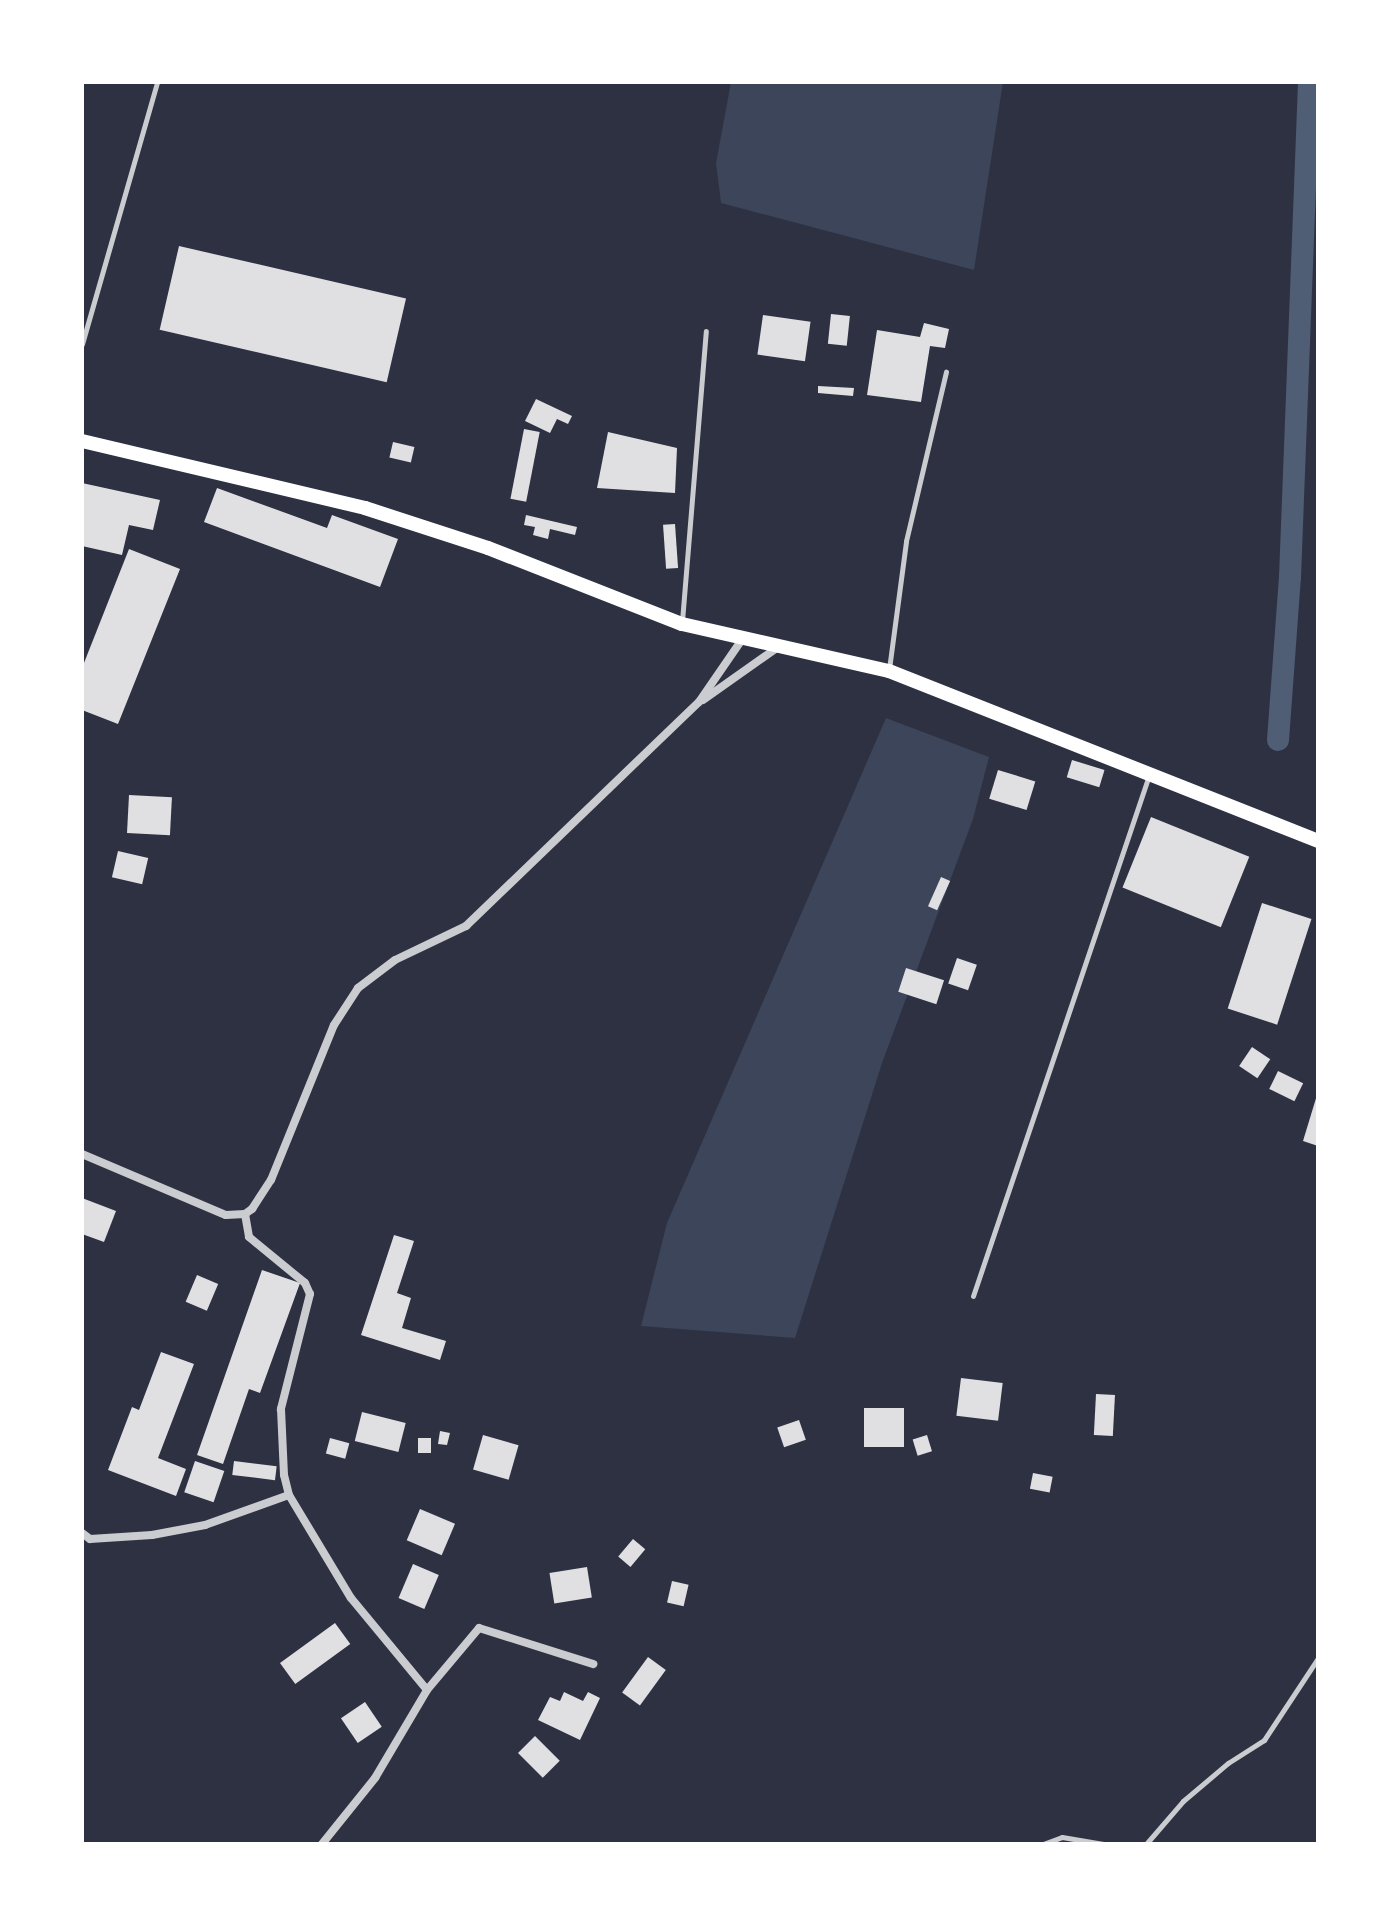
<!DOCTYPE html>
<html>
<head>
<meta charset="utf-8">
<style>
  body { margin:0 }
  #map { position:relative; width:1400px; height:1926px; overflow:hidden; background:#2d3142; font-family:Mulish,sans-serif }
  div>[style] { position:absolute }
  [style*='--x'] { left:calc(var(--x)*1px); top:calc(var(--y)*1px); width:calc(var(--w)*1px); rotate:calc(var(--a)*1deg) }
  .green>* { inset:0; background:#3c4559 }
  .canal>* { height:22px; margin:-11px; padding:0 11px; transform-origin:11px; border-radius:11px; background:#4f5d75 }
  .building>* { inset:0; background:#e0e0e3; transform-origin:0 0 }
  .service>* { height:5px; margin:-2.5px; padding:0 2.5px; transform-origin:2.5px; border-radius:2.5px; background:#caccd0 }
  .minor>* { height:8px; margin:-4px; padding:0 4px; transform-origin:4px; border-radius:4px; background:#caccd0 }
  .secondary>* { height:14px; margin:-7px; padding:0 7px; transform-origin:7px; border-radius:7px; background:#fff }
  span { translate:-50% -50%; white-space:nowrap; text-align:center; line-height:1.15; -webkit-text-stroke:6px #fff; paint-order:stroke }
  .frame { position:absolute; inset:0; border:84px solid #fff; pointer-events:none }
</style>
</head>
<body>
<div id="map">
  <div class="green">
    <i style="clip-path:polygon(731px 82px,1003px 82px,974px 270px,721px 203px,716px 163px)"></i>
    <i style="clip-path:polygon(886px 718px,989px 757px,973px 819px,882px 1063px,795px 1338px,641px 1326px,667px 1223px)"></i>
  </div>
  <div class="canal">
    <i style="--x:1278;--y:740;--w:163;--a:-85.8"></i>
    <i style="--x:1290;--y:577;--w:495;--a:-87.8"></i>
  </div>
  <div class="building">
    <i style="left:179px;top:246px;width:233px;height:86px;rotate:13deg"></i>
    <i style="left:831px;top:314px;width:19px;height:30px;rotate:6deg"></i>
    <i style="left:763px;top:315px;width:48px;height:40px;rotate:8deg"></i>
    <i style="clip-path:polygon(924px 323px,949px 329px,945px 348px,930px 346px,921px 402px,867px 395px,877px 330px,920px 337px)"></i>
    <i style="clip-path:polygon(818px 386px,854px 388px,853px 396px,818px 393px)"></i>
    <i style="clip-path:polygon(536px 399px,572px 416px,568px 424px,557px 419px,550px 433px,525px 421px)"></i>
    <i style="left:524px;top:429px;width:16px;height:71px;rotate:11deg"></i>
    <i style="clip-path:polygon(608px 432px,677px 448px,675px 493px,597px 488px)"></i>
    <i style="left:393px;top:442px;width:22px;height:16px;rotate:13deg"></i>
    <i style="clip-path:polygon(82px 483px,160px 500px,153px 530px,129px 525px,122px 555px,82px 546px)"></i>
    <i style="clip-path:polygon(217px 488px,327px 528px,332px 515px,398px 539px,380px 587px,204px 522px)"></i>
    <i style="clip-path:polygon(526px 515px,577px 527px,575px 535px,550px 529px,548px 539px,533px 535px,535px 527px,524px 525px)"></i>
    <i style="left:675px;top:524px;width:44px;height:12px;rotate:86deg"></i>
    <i style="clip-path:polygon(129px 549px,180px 569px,118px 724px,82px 710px,82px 668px)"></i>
    <i style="left:1072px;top:760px;width:34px;height:18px;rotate:17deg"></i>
    <i style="left:998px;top:770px;width:39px;height:30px;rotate:17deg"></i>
    <i style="left:129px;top:795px;width:43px;height:38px;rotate:3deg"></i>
    <i style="left:1151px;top:817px;width:106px;height:76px;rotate:22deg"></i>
    <i style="left:118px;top:851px;width:31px;height:27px;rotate:13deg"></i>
    <i style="left:941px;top:877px;width:10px;height:32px;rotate:24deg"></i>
    <i style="left:1262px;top:903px;width:52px;height:111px;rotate:18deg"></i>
    <i style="left:957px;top:958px;width:21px;height:27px;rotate:19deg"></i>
    <i style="left:906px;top:968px;width:40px;height:25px;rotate:18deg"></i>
    <i style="left:1252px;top:1047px;width:22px;height:23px;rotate:34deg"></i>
    <i style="left:1278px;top:1071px;width:28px;height:20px;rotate:26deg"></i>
    <i style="clip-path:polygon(1317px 1095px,1318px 1095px,1318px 1146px,1303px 1141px)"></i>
    <i style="clip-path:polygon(82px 1198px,116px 1211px,104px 1242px,82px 1234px)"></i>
    <i style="clip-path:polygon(394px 1235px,414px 1241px,397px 1293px,411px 1298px,402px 1328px,446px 1341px,440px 1360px,361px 1335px)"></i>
    <i style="clip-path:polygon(262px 1270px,300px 1283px,260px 1393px,249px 1389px,223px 1464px,197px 1455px)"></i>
    <i style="left:197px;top:1275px;width:23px;height:29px;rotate:23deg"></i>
    <i style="clip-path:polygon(161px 1352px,194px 1364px,158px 1458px,186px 1469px,176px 1496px,108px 1470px,132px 1407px,139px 1410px)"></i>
    <i style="left:961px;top:1378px;width:42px;height:38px;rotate:7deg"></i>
    <i style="left:1096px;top:1394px;width:19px;height:41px;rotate:3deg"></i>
    <i style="left:864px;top:1408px;width:40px;height:39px"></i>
    <i style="left:362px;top:1412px;width:45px;height:30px;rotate:14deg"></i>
    <i style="left:799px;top:1420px;width:21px;height:23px;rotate:71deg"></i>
    <i style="clip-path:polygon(440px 1431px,450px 1433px,447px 1445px,438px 1444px)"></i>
    <i style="left:483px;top:1435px;width:37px;height:36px;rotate:16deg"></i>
    <i style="left:927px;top:1435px;width:17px;height:15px;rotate:73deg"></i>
    <i style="left:330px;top:1438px;width:20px;height:16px;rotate:15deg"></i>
    <i style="left:418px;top:1438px;width:13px;height:15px"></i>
    <i style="left:195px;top:1461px;width:31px;height:33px;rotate:19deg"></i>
    <i style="left:234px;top:1461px;width:43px;height:14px;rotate:7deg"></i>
    <i style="left:1033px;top:1473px;width:20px;height:16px;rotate:11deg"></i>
    <i style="left:420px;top:1509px;width:38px;height:34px;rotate:23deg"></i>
    <i style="left:633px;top:1539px;width:16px;height:23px;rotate:40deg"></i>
    <i style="left:413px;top:1564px;width:28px;height:37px;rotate:23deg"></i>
    <i style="left:587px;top:1567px;width:31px;height:38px;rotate:81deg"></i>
    <i style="left:672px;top:1581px;width:17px;height:22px;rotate:13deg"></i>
    <i style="left:335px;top:1623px;width:26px;height:68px;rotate:54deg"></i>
    <i style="left:648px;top:1657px;width:22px;height:44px;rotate:36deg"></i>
    <i style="clip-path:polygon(564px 1692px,583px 1701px,588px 1692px,600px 1698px,580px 1740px,538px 1720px,550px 1697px,560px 1701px)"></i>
    <i style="left:365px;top:1702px;width:30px;height:29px;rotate:56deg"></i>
    <i style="left:535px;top:1736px;width:35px;height:24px;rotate:45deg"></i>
  </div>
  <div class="service">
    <i style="--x:82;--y:344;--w:273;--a:-74"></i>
    <i style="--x:682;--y:621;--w:291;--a:-85.3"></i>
    <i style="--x:889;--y:669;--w:129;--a:-82.4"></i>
    <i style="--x:906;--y:541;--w:174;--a:-76.7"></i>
    <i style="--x:973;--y:1296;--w:547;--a:-71.33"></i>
    <i style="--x:1043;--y:1844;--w:20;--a:-20"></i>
    <i style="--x:1062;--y:1837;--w:42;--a:9.7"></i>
    <i style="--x:1146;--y:1844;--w:57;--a:-49.3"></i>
    <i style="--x:1183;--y:1801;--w:59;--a:-40.2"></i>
    <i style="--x:1228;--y:1763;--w:43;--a:-32.6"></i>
    <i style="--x:1264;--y:1740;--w:98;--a:-56.6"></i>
  </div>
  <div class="minor">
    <i style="--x:703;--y:700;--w:92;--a:-35.2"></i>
    <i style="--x:82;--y:1154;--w:156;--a:23"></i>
    <i style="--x:226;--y:1215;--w:19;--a:-3"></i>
    <i style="--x:245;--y:1214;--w:9;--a:-36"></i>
    <i style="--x:252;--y:1209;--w:35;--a:-57"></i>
    <i style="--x:271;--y:1180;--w:167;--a:-67.9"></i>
    <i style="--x:334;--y:1025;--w:44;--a:-57"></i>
    <i style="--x:358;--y:988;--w:46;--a:-37.1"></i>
    <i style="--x:395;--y:960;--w:79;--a:-25.6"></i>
    <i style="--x:466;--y:926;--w:323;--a:-43.9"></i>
    <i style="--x:699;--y:702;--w:78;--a:-55.5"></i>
    <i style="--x:245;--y:1214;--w:23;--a:80"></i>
    <i style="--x:249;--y:1237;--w:72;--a:39.4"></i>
    <i style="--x:305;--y:1283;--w:12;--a:66"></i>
    <i style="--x:310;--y:1294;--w:119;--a:104.2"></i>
    <i style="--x:281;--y:1409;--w:66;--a:87.4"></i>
    <i style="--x:284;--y:1475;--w:21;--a:76"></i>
    <i style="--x:289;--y:1495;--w:120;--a:59"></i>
    <i style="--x:351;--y:1598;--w:119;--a:50.4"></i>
    <i style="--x:82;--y:1533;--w:10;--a:37"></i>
    <i style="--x:90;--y:1539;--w:62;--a:-3.7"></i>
    <i style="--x:152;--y:1535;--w:54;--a:-10.7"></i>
    <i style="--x:205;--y:1525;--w:89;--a:-19.7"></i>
    <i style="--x:322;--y:1844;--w:85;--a:-51.2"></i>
    <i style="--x:375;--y:1778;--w:102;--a:-59.4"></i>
    <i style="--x:427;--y:1690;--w:81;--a:-50"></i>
    <i style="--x:479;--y:1628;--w:120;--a:17.5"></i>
  </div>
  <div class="secondary">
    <i style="--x:82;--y:441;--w:291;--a:13.3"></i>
    <i style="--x:365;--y:508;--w:129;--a:18"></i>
    <i style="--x:488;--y:548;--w:208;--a:21.4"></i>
    <i style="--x:682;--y:624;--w:212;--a:12.8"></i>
    <i style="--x:889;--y:671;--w:461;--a:21.6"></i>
  </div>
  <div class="frame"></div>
</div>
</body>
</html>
